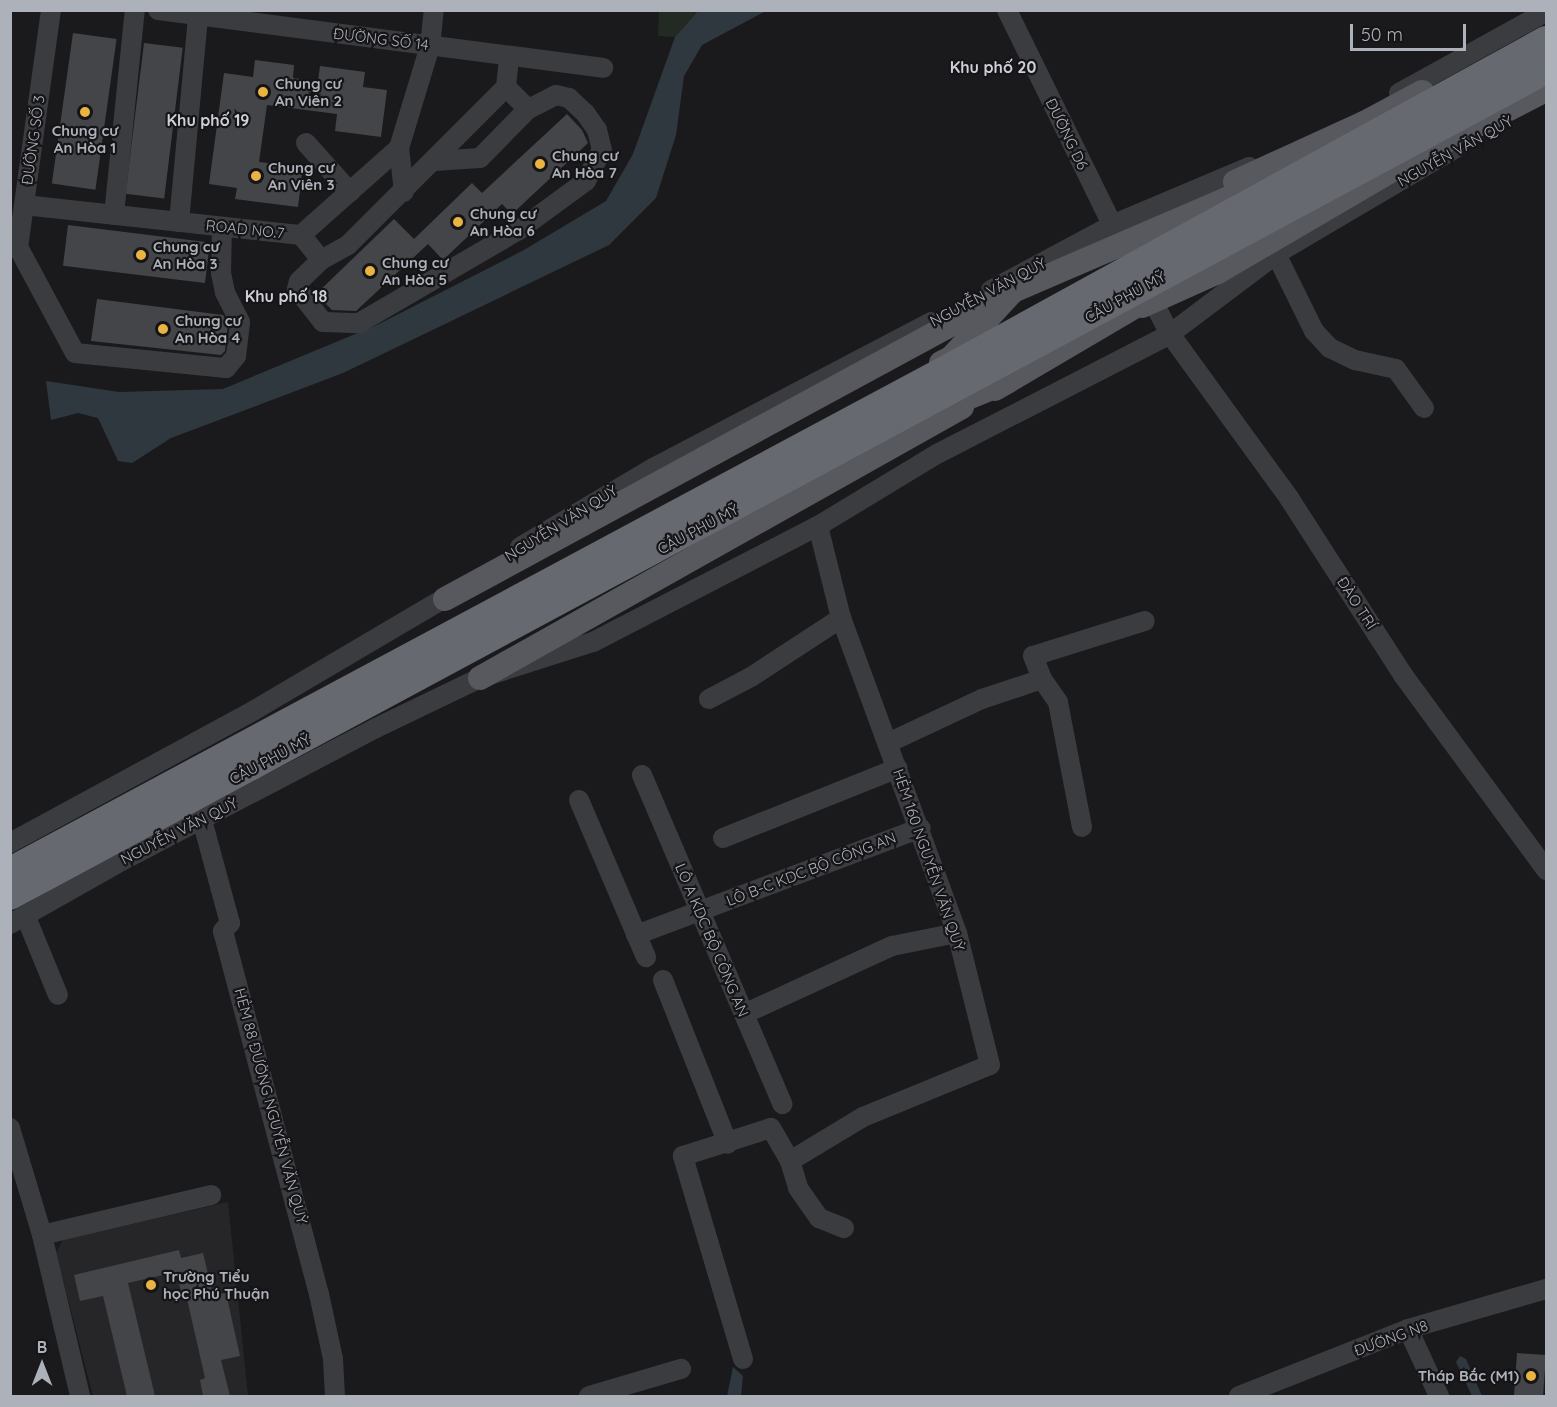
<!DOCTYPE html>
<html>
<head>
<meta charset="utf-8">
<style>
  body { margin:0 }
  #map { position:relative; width:1557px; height:1407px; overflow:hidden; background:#1a1a1c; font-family:Quicksand,sans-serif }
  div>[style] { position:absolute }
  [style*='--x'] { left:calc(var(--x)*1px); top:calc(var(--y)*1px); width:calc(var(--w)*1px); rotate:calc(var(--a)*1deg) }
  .built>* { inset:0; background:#262629 }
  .green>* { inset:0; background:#222a23 }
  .water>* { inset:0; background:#30383f }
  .building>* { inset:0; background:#444549; transform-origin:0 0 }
  .minor>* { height:20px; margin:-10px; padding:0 10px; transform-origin:10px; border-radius:10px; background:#3b3c40 }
  .major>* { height:24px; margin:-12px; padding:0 12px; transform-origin:12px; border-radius:12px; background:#57595f }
  .highway>* { height:28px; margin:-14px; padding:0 14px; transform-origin:14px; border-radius:14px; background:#676971 }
  .dots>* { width:16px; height:16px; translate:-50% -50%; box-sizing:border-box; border:3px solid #151417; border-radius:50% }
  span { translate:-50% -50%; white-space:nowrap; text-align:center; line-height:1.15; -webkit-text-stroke:4.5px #151417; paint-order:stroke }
  .street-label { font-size:15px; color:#adb1ba }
  .poi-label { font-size:15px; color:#adb1ba; font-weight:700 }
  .left { translate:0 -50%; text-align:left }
  .right { translate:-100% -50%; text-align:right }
  .neighbourhood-label { font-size:16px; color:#cdd0d7; font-weight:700 }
  .frame { position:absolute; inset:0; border:12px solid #adb1ba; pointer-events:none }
  .north { position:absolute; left:12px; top:1335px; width:60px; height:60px; -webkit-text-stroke:4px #151417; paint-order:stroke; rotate:0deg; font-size:16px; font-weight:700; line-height:24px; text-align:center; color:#adb1ba }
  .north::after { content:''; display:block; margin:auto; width:21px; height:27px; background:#adb1ba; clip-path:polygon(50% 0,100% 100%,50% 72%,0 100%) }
  .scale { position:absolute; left:1350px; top:24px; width:116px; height:27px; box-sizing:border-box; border:3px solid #adb1ba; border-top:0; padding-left:8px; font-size:18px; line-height:21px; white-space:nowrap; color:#adb1ba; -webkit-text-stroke:4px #151417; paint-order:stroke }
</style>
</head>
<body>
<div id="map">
  <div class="built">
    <i style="clip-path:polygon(228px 1202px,248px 1396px,93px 1396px,56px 1253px,63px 1240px)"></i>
  </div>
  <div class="green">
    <i style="clip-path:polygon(659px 11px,698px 11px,675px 37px,658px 36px)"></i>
  </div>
  <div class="water">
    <i style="clip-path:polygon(698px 11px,766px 11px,702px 45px,684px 76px,676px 135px,656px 198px,609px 245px,343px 373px,171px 438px,132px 463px,118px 461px,98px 418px,78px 413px,51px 420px,46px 381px,119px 392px,223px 389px,377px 325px,524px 250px,606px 201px,633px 154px,675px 37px)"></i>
    <i style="clip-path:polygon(1460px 1356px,1466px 1359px,1482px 1396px,1472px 1396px,1456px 1362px)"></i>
    <i style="clip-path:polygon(733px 1367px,743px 1376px,741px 1396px,727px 1396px)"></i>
  </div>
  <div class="building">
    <i style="left:73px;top:33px;width:44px;height:152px;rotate:8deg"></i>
    <i style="left:144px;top:43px;width:39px;height:152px;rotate:7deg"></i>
    <i style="clip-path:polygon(255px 60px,294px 65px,293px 78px,318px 81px,320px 66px,365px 72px,363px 87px,387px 90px,381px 137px,335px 131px,337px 114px,267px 105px,259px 162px,303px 167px,298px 207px,235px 199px,237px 188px,209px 184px,224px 73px,253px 77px)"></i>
    <i style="clip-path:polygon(567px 114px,582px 130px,588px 143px,512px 214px,502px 204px,443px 260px,428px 244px,356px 311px,332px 310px,316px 294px,394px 219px,414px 239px,472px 183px,482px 193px)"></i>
    <i style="left:68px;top:225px;width:143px;height:41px;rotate:7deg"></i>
    <i style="clip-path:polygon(97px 299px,223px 315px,228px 324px,225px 351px,221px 355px,91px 341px)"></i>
    <i style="clip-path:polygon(179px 1250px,181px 1258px,203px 1253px,213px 1295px,226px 1293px,240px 1356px,221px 1360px,230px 1396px,203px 1396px,200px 1380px,205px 1378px,185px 1290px,181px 1291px,176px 1272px,128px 1283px,155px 1396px,127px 1396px,103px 1296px,80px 1301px,74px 1275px)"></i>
    <i style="left:1517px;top:1353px;width:29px;height:43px;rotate:4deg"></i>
  </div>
  <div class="minor">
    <i style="--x:51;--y:10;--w:239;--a:97.9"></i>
    <i style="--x:18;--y:247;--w:120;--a:61.7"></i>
    <i style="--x:75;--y:353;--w:152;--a:5.7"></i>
    <i style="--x:226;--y:368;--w:16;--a:-50"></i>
    <i style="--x:236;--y:356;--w:34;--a:-83"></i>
    <i style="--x:240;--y:322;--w:34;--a:-117"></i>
    <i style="--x:225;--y:292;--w:19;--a:-102"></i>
    <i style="--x:221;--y:273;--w:46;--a:-88.8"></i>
    <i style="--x:158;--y:10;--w:449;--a:7.4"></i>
    <i style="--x:1007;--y:10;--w:250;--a:63.9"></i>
    <i style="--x:1399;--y:93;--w:168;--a:-28.9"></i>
    <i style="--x:306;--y:143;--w:66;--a:48.1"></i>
    <i style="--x:399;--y:148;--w:44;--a:83.5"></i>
    <i style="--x:434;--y:161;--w:46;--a:-3.7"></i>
    <i style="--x:480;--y:158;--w:69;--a:-45.6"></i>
    <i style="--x:24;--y:205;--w:279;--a:6.2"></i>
    <i style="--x:301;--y:235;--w:131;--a:-41.6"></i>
    <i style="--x:399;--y:148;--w:107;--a:-73.1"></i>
    <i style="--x:430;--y:46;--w:36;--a:-84"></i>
    <i style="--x:114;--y:215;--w:206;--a:-84.2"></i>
    <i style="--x:179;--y:222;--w:207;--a:-84.7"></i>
    <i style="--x:301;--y:235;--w:32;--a:51"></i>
    <i style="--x:321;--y:260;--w:31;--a:-29"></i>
    <i style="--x:348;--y:245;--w:223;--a:-45"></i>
    <i style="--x:506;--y:87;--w:31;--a:-84"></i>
    <i style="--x:1276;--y:254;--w:86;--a:63.7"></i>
    <i style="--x:1314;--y:331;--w:23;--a:47"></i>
    <i style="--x:1330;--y:348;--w:28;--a:26"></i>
    <i style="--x:1355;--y:360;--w:42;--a:12.4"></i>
    <i style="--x:1396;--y:369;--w:48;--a:54.3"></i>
    <i style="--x:321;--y:260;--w:30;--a:136"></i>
    <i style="--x:299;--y:281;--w:8;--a:104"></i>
    <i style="--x:297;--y:289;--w:42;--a:51.8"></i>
    <i style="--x:323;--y:322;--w:36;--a:2"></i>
    <i style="--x:359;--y:323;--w:185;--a:-30.2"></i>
    <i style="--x:519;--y:230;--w:83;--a:-36.2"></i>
    <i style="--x:586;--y:181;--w:35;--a:-63"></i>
    <i style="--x:602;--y:150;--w:21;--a:-104"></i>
    <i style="--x:597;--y:130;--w:21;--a:-125"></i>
    <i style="--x:585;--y:113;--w:22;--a:-137"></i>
    <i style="--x:569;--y:98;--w:13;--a:-167"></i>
    <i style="--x:556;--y:95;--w:31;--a:153"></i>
    <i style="--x:528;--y:109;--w:31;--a:-135"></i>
    <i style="--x:991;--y:290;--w:137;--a:-28.2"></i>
    <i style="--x:1112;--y:225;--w:149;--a:-22.9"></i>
    <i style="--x:1147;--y:290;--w:50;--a:62.4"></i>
    <i style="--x:1170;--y:334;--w:203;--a:54"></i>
    <i style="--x:1289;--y:498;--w:211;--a:57.2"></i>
    <i style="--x:1403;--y:675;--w:242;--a:53.7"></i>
    <i style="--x:520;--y:547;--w:155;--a:-30.7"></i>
    <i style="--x:653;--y:468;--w:314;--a:-27.7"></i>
    <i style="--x:709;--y:699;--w:47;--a:-27.6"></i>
    <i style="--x:751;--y:677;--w:108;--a:-33.2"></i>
    <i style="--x:890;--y:742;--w:102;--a:-25.1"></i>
    <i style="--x:982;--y:699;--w:63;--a:-18.4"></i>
    <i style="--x:642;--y:775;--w:358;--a:66.9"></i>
    <i style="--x:579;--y:800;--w:171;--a:66.9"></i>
    <i style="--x:202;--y:820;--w:107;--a:74.8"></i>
    <i style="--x:230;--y:923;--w:11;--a:131"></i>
    <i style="--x:223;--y:931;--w:375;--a:75.2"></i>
    <i style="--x:319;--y:1294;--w:66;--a:77.8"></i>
    <i style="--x:333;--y:1359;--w:37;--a:87"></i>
    <i style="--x:1082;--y:827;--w:127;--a:-100.9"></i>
    <i style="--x:1058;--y:702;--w:28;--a:-125"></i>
    <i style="--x:1042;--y:679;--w:25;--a:-111"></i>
    <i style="--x:1033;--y:656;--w:117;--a:-17.4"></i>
    <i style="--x:723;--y:838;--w:188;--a:-21.8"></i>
    <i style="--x:10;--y:843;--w:277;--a:-28.5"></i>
    <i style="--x:253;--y:711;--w:237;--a:-30.5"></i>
    <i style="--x:26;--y:917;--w:84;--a:67.7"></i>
    <i style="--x:10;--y:924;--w:122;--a:-29.5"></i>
    <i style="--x:116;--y:864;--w:293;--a:-27.6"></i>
    <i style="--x:376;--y:728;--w:115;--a:-25.7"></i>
    <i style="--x:480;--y:678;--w:119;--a:-17.7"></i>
    <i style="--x:593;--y:642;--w:253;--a:-27.3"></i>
    <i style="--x:818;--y:526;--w:139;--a:-31.2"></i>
    <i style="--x:937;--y:454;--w:262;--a:-27.2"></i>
    <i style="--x:1170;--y:334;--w:133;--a:-37"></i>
    <i style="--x:1276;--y:254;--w:209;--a:-30.5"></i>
    <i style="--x:636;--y:935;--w:304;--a:-20.6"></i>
    <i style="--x:663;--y:980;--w:176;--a:68.4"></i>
    <i style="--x:744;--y:1014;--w:163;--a:-24.7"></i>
    <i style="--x:892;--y:946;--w:66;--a:-11.3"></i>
    <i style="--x:10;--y:1128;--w:112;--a:73.3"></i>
    <i style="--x:42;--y:1235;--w:165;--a:76.7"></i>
    <i style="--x:790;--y:1161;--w:28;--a:73"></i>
    <i style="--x:798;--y:1188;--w:37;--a:55"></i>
    <i style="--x:819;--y:1218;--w:27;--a:22"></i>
    <i style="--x:42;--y:1235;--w:174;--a:-13.3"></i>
    <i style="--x:1408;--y:1329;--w:74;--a:65.2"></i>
    <i style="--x:743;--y:1359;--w:212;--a:-106.5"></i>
    <i style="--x:683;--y:1156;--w:92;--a:-17.7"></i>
    <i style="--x:771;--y:1128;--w:38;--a:60"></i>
    <i style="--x:790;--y:1161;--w:85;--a:-31.1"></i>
    <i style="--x:863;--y:1117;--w:137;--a:-22.3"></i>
    <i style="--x:990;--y:1065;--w:136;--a:-104"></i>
    <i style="--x:957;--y:933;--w:336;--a:-110.2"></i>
    <i style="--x:841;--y:618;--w:95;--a:-104"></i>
    <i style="--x:589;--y:1396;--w:96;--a:-16.4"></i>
    <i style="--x:1239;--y:1396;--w:182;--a:-21.6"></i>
    <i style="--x:1408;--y:1329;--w:144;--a:-16.2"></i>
  </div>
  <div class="major">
    <i style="--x:1235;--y:182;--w:142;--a:-24.6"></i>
    <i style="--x:1364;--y:123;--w:66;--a:-28.1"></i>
    <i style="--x:1142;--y:306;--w:83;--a:-24.1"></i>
    <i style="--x:1218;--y:272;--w:226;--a:-30.3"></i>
    <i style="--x:1413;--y:158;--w:149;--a:-27.1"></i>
    <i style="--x:941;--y:363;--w:11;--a:-27"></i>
    <i style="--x:951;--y:358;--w:91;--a:-47.2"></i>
    <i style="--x:995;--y:389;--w:187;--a:-30.5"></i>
    <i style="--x:940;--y:409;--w:72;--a:-21.9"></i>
    <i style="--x:445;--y:599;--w:646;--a:-28.47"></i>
    <i style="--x:1013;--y:291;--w:268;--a:-23.3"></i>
    <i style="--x:480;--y:678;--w:553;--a:-29.35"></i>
  </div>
  <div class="highway">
    <i style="--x:10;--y:871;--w:1071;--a:-28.19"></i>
    <i style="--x:954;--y:365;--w:675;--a:-28.77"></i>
    <i style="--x:10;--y:896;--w:1744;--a:-28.27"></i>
  </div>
  <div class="dots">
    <i style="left:263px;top:92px;background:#eab443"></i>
    <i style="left:85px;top:112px;background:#eab443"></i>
    <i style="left:540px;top:164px;background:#eab443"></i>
    <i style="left:256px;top:176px;background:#eab443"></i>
    <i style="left:458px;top:222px;background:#eab443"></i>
    <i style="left:141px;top:255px;background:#eab443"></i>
    <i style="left:370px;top:271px;background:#eab443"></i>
    <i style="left:163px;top:329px;background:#eab443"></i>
    <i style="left:151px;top:1285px;background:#eab443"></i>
    <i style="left:1531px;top:1376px;background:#eab443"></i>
  </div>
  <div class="street-label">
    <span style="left:381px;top:39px;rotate:7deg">ĐƯỜNG SỐ 14</span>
    <span style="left:1067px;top:134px;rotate:64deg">ĐƯỜNG D6</span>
    <span style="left:33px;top:140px;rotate:-82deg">ĐƯỜNG SỐ 3</span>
    <span style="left:1455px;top:151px;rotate:-29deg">NGUYỄN VĂN QUỲ</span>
    <span style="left:245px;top:229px;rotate:6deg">ROAD NO.7</span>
    <span style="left:988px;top:292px;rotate:-28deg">NGUYỄN VĂN QUỲ</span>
    <span style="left:1125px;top:297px;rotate:-29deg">CẦU PHÚ MỸ</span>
    <span style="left:561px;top:523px;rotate:-32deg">NGUYỄN VĂN QUỲ</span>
    <span style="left:698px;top:529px;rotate:-28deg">CẦU PHÚ MỸ</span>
    <span style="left:1357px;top:603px;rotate:57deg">ĐÀO TRÍ</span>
    <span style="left:270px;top:759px;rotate:-28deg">CẦU PHÚ MỸ</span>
    <span style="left:179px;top:831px;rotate:-27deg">NGUYỄN VĂN QUỲ</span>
    <span style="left:929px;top:860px;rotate:71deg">HẺM 160 NGUYỄN VĂN QUỲ</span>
    <span style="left:811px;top:869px;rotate:-21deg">LÔ B-C KDC BỘ CÔNG AN</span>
    <span style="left:712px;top:940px;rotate:67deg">LÔ A KDC BỘ CÔNG AN</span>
    <span style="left:271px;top:1106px;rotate:75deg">HẺM 88 ĐƯỜNG NGUYỄN VĂN QUỲ</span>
    <span style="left:1391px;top:1338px;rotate:-20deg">ĐƯỜNG N8</span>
  </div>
  <div class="poi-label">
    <span class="left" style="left:275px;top:92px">Chung cư<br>An Viên 2</span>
    <span style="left:85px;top:139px">Chung cư<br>An Hòa 1</span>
    <span class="left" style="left:552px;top:164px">Chung cư<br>An Hòa 7</span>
    <span class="left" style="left:268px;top:176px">Chung cư<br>An Viên 3</span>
    <span class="left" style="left:470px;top:222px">Chung cư<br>An Hòa 6</span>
    <span class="left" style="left:153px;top:255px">Chung cư<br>An Hòa 3</span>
    <span class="left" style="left:382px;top:271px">Chung cư<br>An Hòa 5</span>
    <span class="left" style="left:175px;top:329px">Chung cư<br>An Hòa 4</span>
    <span class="left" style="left:163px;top:1285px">Trường Tiểu<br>học Phú Thuận</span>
    <span class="right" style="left:1519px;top:1376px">Tháp Bắc (M1)</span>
  </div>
  <div class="neighbourhood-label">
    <span style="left:993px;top:67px">Khu phố 20</span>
    <span style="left:208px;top:120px">Khu phố 19</span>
    <span style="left:286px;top:296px">Khu phố 18</span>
  </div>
  <div class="frame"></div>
  <div class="north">B</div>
  <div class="scale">50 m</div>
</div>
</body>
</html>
